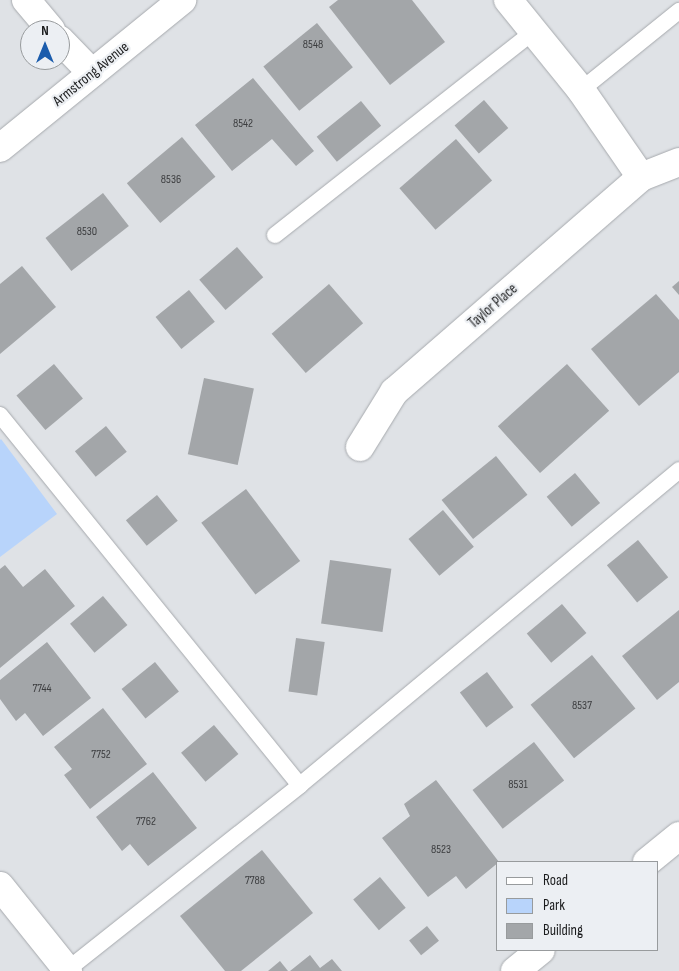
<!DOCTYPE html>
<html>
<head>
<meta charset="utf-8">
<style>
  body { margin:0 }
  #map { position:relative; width:679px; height:971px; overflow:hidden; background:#dfe2e6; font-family:"Sofia Sans Condensed",sans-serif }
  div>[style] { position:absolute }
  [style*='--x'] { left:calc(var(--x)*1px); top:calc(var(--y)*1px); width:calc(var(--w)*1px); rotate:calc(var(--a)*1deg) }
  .green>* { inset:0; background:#b8d4fb }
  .building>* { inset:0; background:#a3a6a9; transform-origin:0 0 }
  .roads { filter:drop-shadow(0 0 1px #a6a9ad) drop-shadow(0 0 1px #a6a9ad) }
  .service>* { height:16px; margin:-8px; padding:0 8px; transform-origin:8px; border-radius:8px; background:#fff }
  .minor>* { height:28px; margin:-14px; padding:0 14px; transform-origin:14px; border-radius:14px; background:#fff }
  .tertiary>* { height:28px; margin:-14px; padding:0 14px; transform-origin:14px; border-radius:14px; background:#fff }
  span { translate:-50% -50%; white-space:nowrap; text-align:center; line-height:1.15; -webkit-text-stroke:4.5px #eceff3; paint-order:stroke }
  .number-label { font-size:12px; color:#3d3e40 }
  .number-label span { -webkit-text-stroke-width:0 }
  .street-label { font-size:15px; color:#1b1c1d }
  .legend { position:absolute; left:496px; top:861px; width:162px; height:90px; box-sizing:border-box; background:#eceff3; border:1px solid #989b9d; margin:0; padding:6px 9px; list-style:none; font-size:15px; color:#1b1c1d }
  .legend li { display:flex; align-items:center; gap:10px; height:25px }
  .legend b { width:25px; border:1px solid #989b9d }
  .north { position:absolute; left:20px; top:20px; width:50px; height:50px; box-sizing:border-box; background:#eceff3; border:1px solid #989b9d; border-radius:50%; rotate:0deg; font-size:14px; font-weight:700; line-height:20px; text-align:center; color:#1b1c1d }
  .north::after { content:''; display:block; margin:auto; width:18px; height:22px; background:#1b5cac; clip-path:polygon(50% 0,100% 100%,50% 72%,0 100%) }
</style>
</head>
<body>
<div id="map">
  <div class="green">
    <i style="clip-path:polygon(1px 439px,57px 514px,0 557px,0 440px)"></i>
  </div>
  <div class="building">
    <i style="clip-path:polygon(338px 0,412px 0,445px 42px,390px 85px,329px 7px)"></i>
    <i style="left:317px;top:23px;width:57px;height:69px;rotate:51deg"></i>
    <i style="clip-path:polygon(253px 78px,314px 151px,296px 166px,272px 139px,232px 171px,195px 125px)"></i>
    <i style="left:484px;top:100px;width:37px;height:39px;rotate:49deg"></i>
    <i style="left:361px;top:101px;width:32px;height:57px;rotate:51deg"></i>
    <i style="left:182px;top:137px;width:52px;height:72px;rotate:50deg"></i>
    <i style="left:456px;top:139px;width:55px;height:75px;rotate:49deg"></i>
    <i style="left:103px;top:193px;width:42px;height:73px;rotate:52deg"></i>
    <i style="left:237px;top:247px;width:40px;height:50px;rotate:49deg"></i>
    <i style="clip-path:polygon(22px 266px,56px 307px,0 354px,0 284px)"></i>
    <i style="clip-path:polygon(679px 281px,679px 295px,672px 287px)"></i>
    <i style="left:329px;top:284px;width:52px;height:76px;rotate:49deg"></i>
    <i style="left:189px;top:290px;width:41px;height:43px;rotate:51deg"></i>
    <i style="clip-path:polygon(656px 294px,679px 320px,679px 372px,639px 406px,591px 349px)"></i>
    <i style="left:54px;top:364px;width:45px;height:49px;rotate:50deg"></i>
    <i style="left:567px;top:364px;width:63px;height:93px;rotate:48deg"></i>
    <i style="left:204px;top:378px;width:51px;height:78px;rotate:12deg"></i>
    <i style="left:106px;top:426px;width:33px;height:40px;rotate:51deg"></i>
    <i style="left:496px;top:456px;width:50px;height:70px;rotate:51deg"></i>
    <i style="left:575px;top:473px;width:39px;height:37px;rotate:50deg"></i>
    <i style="left:246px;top:489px;width:90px;height:56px;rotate:53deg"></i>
    <i style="left:157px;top:495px;width:33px;height:40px;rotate:51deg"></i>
    <i style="left:443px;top:510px;width:48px;height:45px;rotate:50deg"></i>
    <i style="left:638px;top:540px;width:48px;height:40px;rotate:51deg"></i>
    <i style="left:330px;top:560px;width:62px;height:64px;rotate:8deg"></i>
    <i style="clip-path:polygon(5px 565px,23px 587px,45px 569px,75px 606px,0 668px,0 569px)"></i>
    <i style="left:103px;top:596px;width:38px;height:43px;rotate:50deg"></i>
    <i style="left:562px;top:604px;width:38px;height:46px;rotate:50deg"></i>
    <i style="clip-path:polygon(679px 610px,679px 682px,657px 700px,622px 656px)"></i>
    <i style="left:296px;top:638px;width:29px;height:54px;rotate:8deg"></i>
    <i style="clip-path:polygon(47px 642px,91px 698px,43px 736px,25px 713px,16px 721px,0 699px,0 680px)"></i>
    <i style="left:592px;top:655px;width:69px;height:79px;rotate:51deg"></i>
    <i style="left:155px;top:662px;width:38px;height:43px;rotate:51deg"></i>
    <i style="left:487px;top:672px;width:44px;height:34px;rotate:53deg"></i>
    <i style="clip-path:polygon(103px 708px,147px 764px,90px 809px,64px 775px,72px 769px,54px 747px)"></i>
    <i style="left:214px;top:725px;width:38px;height:43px;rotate:50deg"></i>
    <i style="left:534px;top:742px;width:49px;height:78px;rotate:52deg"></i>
    <i style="clip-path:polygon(153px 772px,197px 828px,148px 866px,130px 844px,122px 851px,96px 817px)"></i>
    <i style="clip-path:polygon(436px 780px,499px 862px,466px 889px,456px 876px,428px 897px,382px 838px,410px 816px,404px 804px)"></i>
    <i style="clip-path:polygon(262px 850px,313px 913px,241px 971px,225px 971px,180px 916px)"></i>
    <i style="left:380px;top:877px;width:40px;height:35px;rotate:50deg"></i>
    <i style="left:427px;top:926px;width:19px;height:23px;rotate:51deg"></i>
    <i style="clip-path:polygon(310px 955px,320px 968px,332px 959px,342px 971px,290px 971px)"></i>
    <i style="clip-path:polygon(280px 961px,288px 971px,268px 971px)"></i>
  </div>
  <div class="roads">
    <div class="service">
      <i style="--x:581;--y:90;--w:126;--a:-38.9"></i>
      <i style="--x:275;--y:235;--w:330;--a:-38.2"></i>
      <i style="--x:0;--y:415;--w:476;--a:51"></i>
      <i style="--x:67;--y:970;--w:298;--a:-38.4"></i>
      <i style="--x:300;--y:785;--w:493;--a:-39.7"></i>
    </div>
    <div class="minor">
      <i style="--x:26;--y:0;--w:39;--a:50"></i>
      <i style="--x:60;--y:40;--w:46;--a:45.9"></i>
      <i style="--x:641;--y:177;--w:41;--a:-21.5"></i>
      <i style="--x:360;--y:447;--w:65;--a:-58.3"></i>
      <i style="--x:394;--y:392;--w:327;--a:-41"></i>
      <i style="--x:641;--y:177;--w:106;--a:-124.6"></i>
      <i style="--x:581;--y:90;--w:116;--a:-129"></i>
      <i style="--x:647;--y:862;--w:41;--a:-39.1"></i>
      <i style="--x:515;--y:971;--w:33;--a:-39"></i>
    </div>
    <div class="tertiary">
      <i style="--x:0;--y:148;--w:235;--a:-39.1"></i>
      <i style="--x:0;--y:886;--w:109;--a:51.3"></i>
    </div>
  </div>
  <div class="number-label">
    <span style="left:313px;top:45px">8548</span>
    <span style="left:243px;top:124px">8542</span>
    <span style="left:171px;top:180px">8536</span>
    <span style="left:87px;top:232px">8530</span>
    <span style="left:42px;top:689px">7744</span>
    <span style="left:582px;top:706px">8537</span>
    <span style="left:101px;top:755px">7752</span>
    <span style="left:518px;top:785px">8531</span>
    <span style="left:146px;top:822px">7762</span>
    <span style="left:441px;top:850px">8523</span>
    <span style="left:255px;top:881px">7788</span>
  </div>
  <div class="street-label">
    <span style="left:91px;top:74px;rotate:-39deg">Armstrong Avenue</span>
    <span style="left:493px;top:306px;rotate:-41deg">Taylor Place</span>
  </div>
  <ul class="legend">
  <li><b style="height:6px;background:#fff"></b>Road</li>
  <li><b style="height:14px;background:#b8d4fb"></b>Park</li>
  <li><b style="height:14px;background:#a3a6a9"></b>Building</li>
  </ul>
  <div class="north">N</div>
</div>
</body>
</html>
